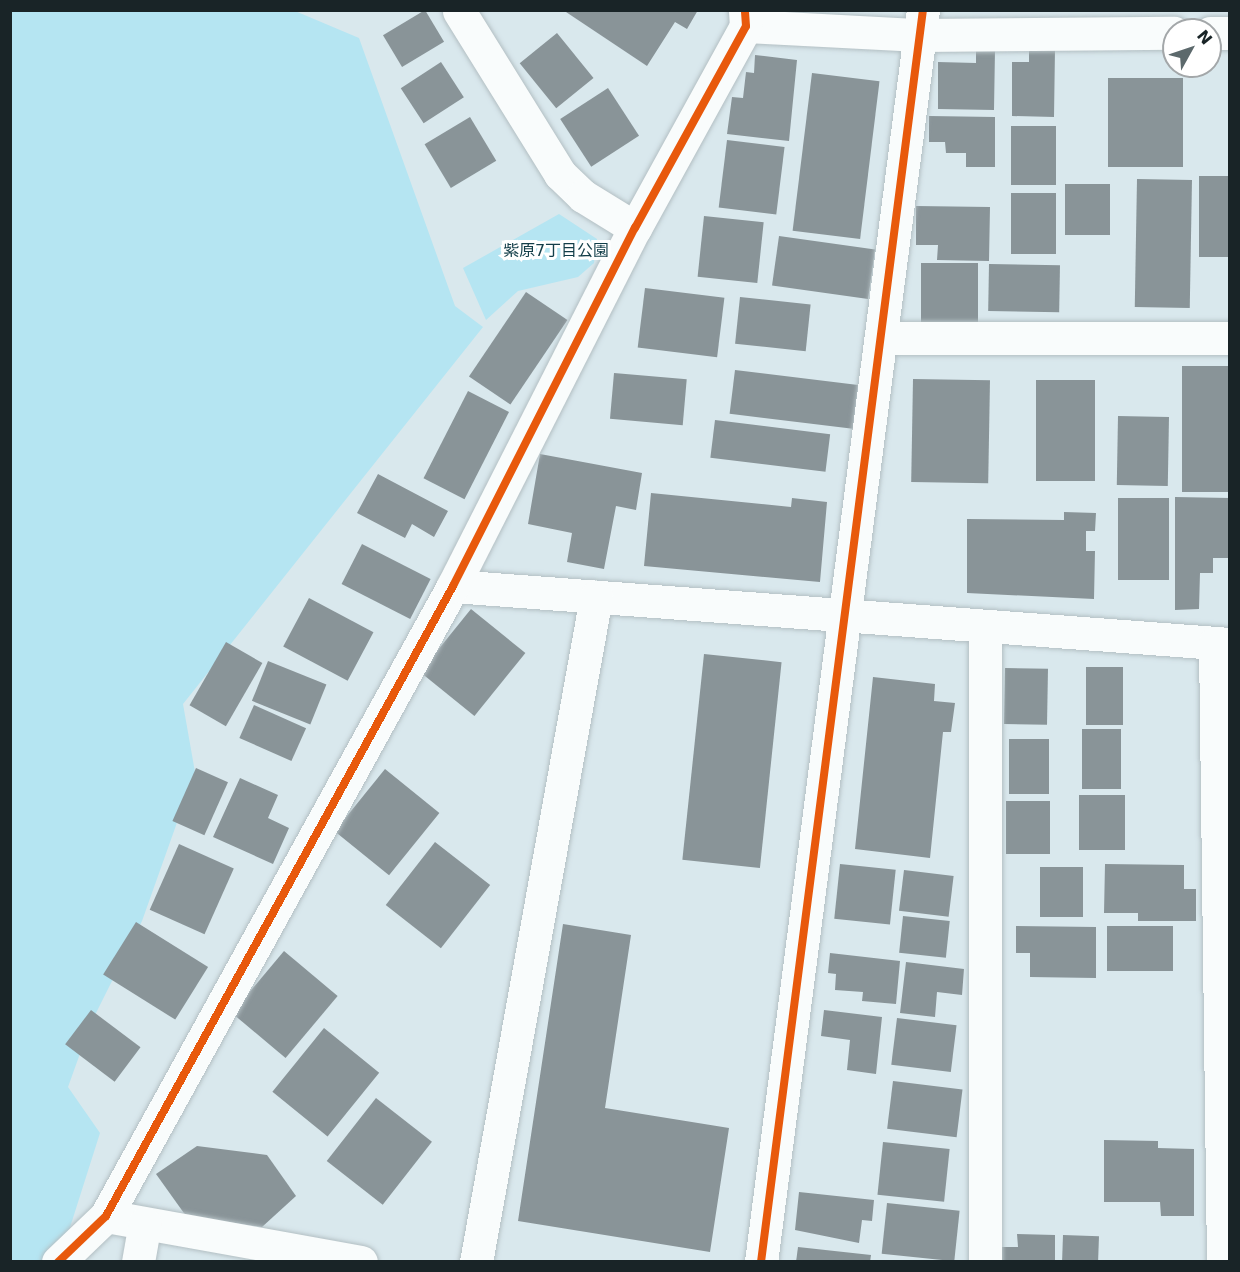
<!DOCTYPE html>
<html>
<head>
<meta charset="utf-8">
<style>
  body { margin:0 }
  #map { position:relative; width:1240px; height:1272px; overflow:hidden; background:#d9e8ed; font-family:"DejaVu Sans","Noto Sans JP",sans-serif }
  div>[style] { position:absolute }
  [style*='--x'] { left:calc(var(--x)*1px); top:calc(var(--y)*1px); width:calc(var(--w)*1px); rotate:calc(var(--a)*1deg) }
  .green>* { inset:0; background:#b5e5f2 }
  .building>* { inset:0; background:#899498; transform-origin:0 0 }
  .roads { filter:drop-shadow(0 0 2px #b3bfc3) drop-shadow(0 0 2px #b3bfc3) }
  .minor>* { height:33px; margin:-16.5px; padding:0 16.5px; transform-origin:16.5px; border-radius:16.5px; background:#f9fcfc }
  .cycleway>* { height:8px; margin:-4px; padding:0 4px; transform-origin:4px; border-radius:4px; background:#e8590c }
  span { translate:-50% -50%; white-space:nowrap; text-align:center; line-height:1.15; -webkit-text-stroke:6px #fff; paint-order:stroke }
  .park-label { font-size:16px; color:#133e49 }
  .frame { position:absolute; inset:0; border:12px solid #192427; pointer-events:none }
  .north { position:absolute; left:1162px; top:18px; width:60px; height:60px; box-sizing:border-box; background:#fff; border:2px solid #a3a7a9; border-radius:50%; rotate:50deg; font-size:16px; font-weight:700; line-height:24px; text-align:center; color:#192427 }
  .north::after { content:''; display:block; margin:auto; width:21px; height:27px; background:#5c696c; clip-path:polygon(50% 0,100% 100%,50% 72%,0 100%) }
</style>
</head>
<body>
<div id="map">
  <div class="green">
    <i style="clip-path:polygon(10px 11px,295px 11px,359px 38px,455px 306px,483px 327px,183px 704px,195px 772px,142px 921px,91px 1023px,68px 1087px,100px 1133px,59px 1262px,10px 1261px)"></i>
    <i style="clip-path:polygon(559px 214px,597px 239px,594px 263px,578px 277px,518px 291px,486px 320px,463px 268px)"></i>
  </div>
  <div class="building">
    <i style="left:425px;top:10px;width:37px;height:49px;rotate:59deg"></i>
    <i style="clip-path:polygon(563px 10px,698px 10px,687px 29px,675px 22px,647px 66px)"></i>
    <i style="left:557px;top:33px;width:58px;height:48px;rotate:51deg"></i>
    <i style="clip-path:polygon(1055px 49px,1054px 117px,1012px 116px,1012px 62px,1029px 62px,1029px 50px)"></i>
    <i style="clip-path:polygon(976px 50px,995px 50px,994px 110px,938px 109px,938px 62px,976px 63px)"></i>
    <i style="clip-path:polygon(755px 55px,797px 60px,789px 141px,727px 134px,732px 97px,743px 98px,746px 72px,754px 73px)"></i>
    <i style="left:441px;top:62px;width:42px;height:48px;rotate:57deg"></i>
    <i style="left:812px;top:73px;width:68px;height:159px;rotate:7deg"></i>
    <i style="left:1108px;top:78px;width:75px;height:89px"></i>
    <i style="left:608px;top:88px;width:57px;height:57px;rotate:57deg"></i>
    <i style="clip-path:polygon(929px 116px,995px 117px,995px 167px,966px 167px,966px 153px,946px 153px,945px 142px,929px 142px)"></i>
    <i style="left:470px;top:117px;width:51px;height:53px;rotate:59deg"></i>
    <i style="left:1011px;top:126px;width:45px;height:59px"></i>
    <i style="left:727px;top:140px;width:58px;height:68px;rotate:7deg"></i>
    <i style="left:1230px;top:176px;width:81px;height:31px;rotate:90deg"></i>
    <i style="left:1137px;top:179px;width:55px;height:128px;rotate:1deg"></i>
    <i style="left:1065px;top:184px;width:45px;height:51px"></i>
    <i style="left:1011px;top:193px;width:45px;height:61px"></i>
    <i style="clip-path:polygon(916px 206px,990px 207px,989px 261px,937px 260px,938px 245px,916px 245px)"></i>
    <i style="left:704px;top:216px;width:60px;height:61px;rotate:6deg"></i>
    <i style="left:779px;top:236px;width:97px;height:50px;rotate:8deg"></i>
    <i style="left:921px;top:263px;width:57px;height:62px"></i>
    <i style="left:989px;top:264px;width:71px;height:47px;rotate:1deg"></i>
    <i style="left:645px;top:288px;width:80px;height:60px;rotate:7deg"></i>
    <i style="left:526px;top:292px;width:50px;height:102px;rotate:34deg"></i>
    <i style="left:740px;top:297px;width:71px;height:47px;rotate:6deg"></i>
    <i style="left:1182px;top:366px;width:48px;height:126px"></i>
    <i style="left:735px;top:370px;width:124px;height:44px;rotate:7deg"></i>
    <i style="left:614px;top:373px;width:73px;height:46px;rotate:5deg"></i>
    <i style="left:913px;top:379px;width:77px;height:103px;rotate:1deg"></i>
    <i style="left:1036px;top:380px;width:59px;height:101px"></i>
    <i style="left:468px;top:391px;width:46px;height:98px;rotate:27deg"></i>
    <i style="left:1118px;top:416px;width:51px;height:69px;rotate:1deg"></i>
    <i style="left:715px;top:420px;width:116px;height:38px;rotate:7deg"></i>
    <i style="clip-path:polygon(540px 454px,642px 473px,636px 510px,616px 506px,604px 569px,567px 562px,572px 533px,528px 524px)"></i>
    <i style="clip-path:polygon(378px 474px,448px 511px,434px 537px,412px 524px,405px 538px,357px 513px)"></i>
    <i style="clip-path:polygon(651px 493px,791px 507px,792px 498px,827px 502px,820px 582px,644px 566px)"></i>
    <i style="clip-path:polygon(1175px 497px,1230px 498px,1230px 558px,1213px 558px,1213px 573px,1200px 573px,1199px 609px,1175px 610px)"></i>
    <i style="left:1118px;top:498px;width:51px;height:82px"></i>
    <i style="clip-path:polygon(1064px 512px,1096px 513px,1095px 531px,1086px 531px,1086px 551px,1095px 551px,1094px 599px,967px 593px,967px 519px,1064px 520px)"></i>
    <i style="left:362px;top:544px;width:77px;height:45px;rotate:27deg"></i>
    <i style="left:309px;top:598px;width:73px;height:55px;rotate:28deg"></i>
    <i style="left:471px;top:609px;width:70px;height:81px;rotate:39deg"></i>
    <i style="left:226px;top:642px;width:42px;height:73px;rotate:30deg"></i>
    <i style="left:704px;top:654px;width:78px;height:207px;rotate:6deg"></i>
    <i style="left:268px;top:661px;width:63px;height:43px;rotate:22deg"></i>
    <i style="left:1086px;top:667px;width:37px;height:58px"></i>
    <i style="left:1005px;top:668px;width:43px;height:56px;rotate:1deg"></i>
    <i style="clip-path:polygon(873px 677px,935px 684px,934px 701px,955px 703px,951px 732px,943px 732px,930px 858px,855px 849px)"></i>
    <i style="left:254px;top:705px;width:57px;height:36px;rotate:24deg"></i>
    <i style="left:1082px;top:729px;width:39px;height:60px"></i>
    <i style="left:1009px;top:739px;width:40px;height:55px"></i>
    <i style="left:196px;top:768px;width:35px;height:58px;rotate:24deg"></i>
    <i style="left:385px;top:769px;width:70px;height:80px;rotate:39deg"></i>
    <i style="clip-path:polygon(240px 778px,278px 795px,268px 818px,289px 828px,273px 864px,213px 837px)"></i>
    <i style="left:1079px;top:795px;width:46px;height:55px"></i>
    <i style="left:1006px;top:801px;width:44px;height:53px"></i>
    <i style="left:435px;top:842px;width:70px;height:80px;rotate:38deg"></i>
    <i style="left:179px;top:844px;width:60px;height:72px;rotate:24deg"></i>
    <i style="left:840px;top:864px;width:56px;height:55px;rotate:6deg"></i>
    <i style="clip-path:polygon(1105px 864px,1184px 865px,1184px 889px,1196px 889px,1196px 921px,1138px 921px,1138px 913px,1104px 913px)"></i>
    <i style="left:1040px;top:867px;width:43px;height:50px"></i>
    <i style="left:904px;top:870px;width:50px;height:41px;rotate:7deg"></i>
    <i style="left:903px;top:916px;width:47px;height:37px;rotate:6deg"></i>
    <i style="left:136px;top:922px;width:85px;height:62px;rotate:32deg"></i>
    <i style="clip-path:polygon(563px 924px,631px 935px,605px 1108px,729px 1128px,710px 1252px,518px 1221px)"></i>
    <i style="clip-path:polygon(1016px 926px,1096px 927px,1096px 978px,1030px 977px,1030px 953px,1016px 953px)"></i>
    <i style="left:1107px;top:926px;width:66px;height:45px"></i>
    <i style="left:284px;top:951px;width:70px;height:81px;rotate:40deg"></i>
    <i style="clip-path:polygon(830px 953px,900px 961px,896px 1004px,862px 1001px,863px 992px,835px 990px,836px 974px,828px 973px)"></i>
    <i style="clip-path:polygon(906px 962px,964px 969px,962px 995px,937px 992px,935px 1017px,900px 1013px)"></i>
    <i style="left:91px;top:1010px;width:62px;height:43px;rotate:37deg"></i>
    <i style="clip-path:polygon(824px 1010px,882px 1017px,876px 1074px,847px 1070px,850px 1040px,821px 1036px)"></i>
    <i style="left:897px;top:1018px;width:60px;height:47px;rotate:7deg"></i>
    <i style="left:324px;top:1028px;width:71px;height:82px;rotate:39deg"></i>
    <i style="left:893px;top:1081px;width:70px;height:48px;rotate:7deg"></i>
    <i style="left:376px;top:1098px;width:71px;height:80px;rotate:38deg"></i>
    <i style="clip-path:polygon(1104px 1140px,1158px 1141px,1158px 1148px,1194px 1149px,1194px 1216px,1161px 1216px,1160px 1202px,1104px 1202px)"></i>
    <i style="left:883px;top:1142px;width:67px;height:53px;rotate:6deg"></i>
    <i style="clip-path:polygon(197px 1146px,267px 1155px,296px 1196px,262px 1227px,186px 1216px,156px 1174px)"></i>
    <i style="clip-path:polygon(799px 1192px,874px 1200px,872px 1221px,862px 1220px,859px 1243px,795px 1230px)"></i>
    <i style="left:887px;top:1203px;width:73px;height:51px;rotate:6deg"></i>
    <i style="clip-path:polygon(1017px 1234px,1055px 1235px,1055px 1262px,1002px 1262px,1002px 1247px,1018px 1247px)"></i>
    <i style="left:1063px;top:1235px;width:36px;height:27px;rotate:2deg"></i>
    <i style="clip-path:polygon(798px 1247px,871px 1255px,870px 1262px,796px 1262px)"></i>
  </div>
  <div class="roads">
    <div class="minor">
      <i style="--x:459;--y:11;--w:192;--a:58.2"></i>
      <i style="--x:560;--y:174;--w:32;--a:44"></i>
      <i style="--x:583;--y:196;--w:61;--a:31.6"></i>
      <i style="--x:746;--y:26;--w:174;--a:3"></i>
      <i style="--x:920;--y:35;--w:254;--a:-0.5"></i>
      <i style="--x:1210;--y:33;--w:20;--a:0"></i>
      <i style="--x:883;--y:338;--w:347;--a:0"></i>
      <i style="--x:453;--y:586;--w:779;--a:4.27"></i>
      <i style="--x:1215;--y:643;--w:619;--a:89.26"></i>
      <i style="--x:106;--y:1216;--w:259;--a:10.2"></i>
      <i style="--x:58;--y:1262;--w:66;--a:-43.8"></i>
      <i style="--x:106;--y:1216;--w:719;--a:-61.15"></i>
      <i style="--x:453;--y:586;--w:402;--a:-63.1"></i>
      <i style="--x:635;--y:228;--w:230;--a:-61.2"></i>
      <i style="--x:746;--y:26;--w:16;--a:-94"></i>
      <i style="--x:138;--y:1262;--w:39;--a:-80"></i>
      <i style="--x:476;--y:1262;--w:676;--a:-79.77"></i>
      <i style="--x:761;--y:1262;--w:1262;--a:-82.63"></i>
      <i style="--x:985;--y:1262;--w:635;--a:-90"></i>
    </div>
  </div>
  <div class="cycleway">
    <i style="--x:58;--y:1262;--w:66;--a:-43.8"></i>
    <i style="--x:106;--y:1216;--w:719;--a:-61.15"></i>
    <i style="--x:453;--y:586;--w:402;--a:-63.1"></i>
    <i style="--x:635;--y:228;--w:230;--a:-61.2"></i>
    <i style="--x:746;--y:26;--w:16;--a:-94"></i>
    <i style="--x:761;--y:1262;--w:1262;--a:-82.63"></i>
  </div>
  <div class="park-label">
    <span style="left:556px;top:251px">紫原7丁目公園</span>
  </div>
  <div class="frame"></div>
  <div class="north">N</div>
</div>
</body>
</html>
